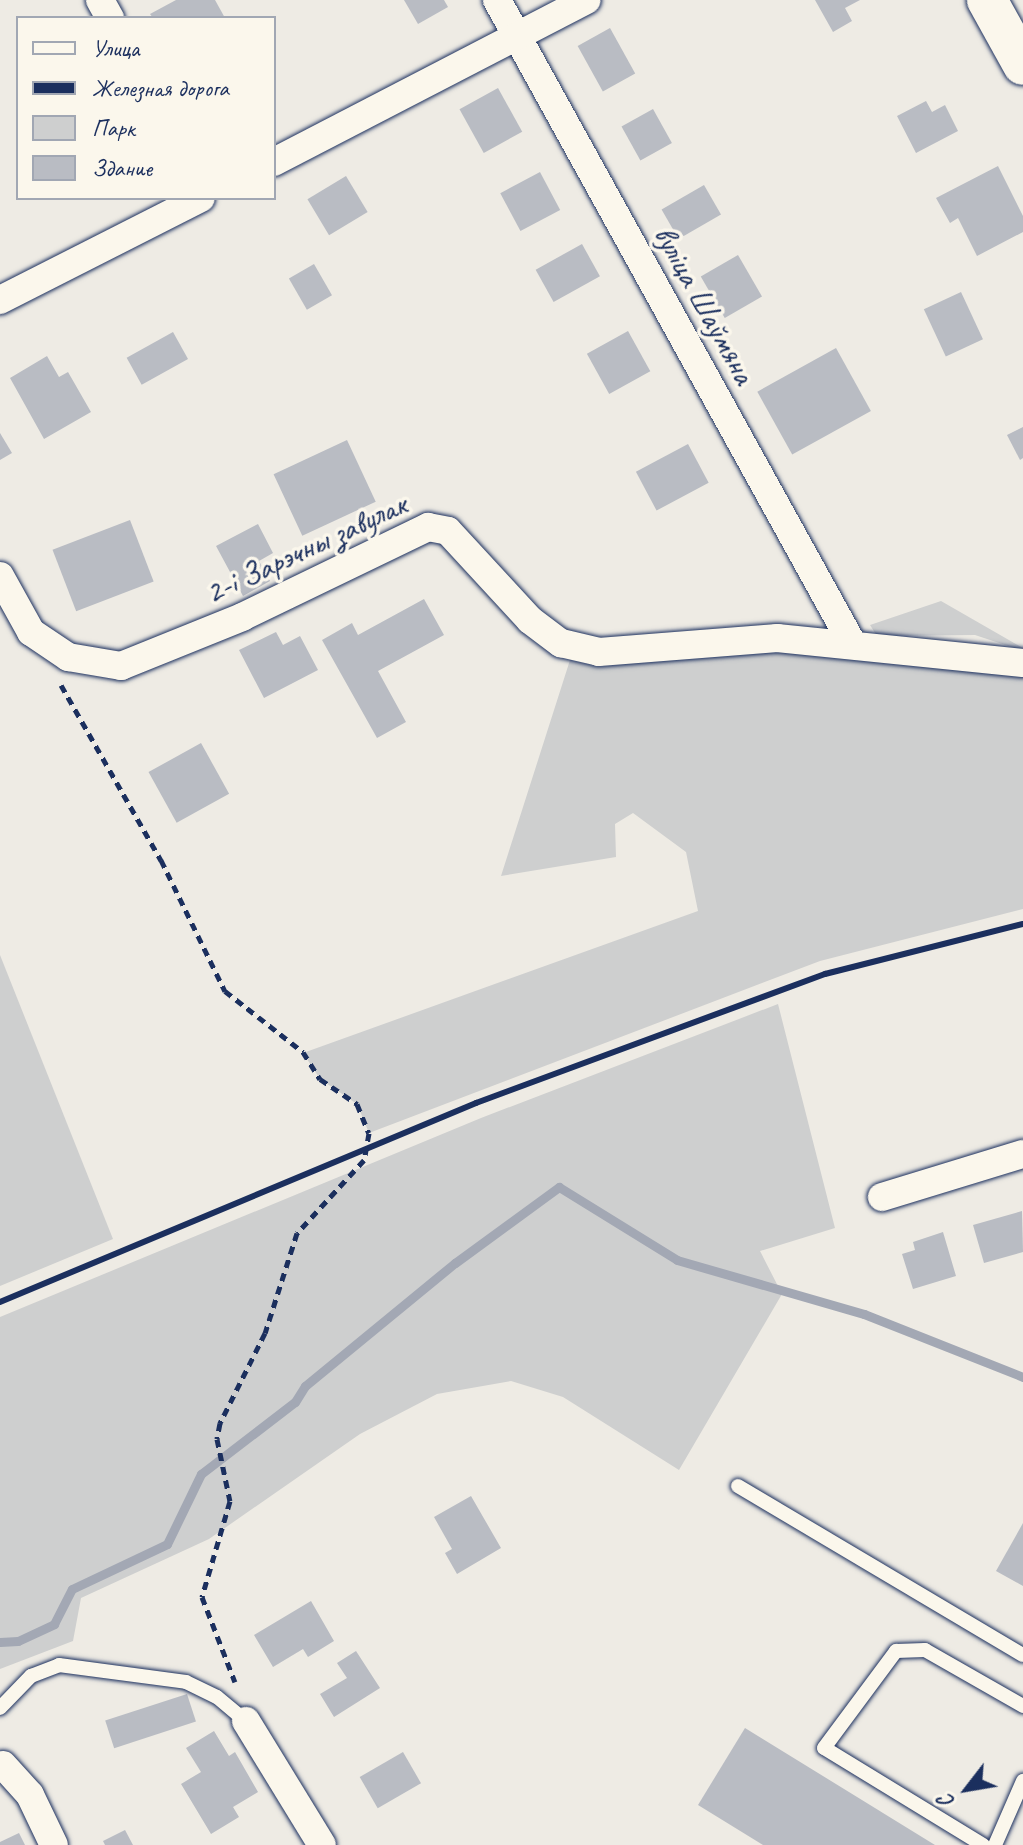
<!DOCTYPE html>
<html>
<head>
<meta charset="utf-8">
<style>
  body { margin:0 }
  #map { position:relative; width:1023px; height:1845px; overflow:hidden; background:#eeebe4; font-family:Caveat,sans-serif }
  div>[style] { position:absolute }
  [style*='--x'] { left:calc(var(--x)*1px); top:calc(var(--y)*1px); width:calc(var(--w)*1px); rotate:calc(var(--a)*1deg) }
  .green>* { inset:0; background:#cecfcf }
  .stream>* { height:9px; margin:-4.5px; padding:0 4.5px; transform-origin:4.5px; border-radius:4.5px; background:#a3a8b4 }
  .building>* { inset:0; background:#b9bcc3; transform-origin:0 0 }
  .path>* { height:5px; margin-top:-2.5px; transform-origin:0; background:repeating-linear-gradient(90deg,#1b2f5e 0 8px,transparent 0 14px) }
  .roads { filter:drop-shadow(0 0 2px #1b2f5e) drop-shadow(0 0 2px #1b2f5e) }
  .lane>* { height:14px; margin:-7px; padding:0 7px; transform-origin:7px; border-radius:7px; background:#fbf7ec }
  .street>* { height:28px; margin:-14px; padding:0 14px; transform-origin:14px; border-radius:14px; background:#fbf7ec }
  .secondary>* { height:40px; margin:-20px; padding:0 20px; transform-origin:20px; border-radius:20px; background:#fbf7ec }
  .rail>* { height:6px; margin:-3px; padding:0 3px; transform-origin:3px; border-radius:3px; background:#1b2f5e }
  span { translate:-50% -50%; white-space:nowrap; text-align:center; line-height:1.15; -webkit-text-stroke:7px #fbf7ec; paint-order:stroke }
  .street-label { font-size:32px; color:#1b2f5e }
  .legend { position:absolute; left:16px; top:16px; width:260px; height:184px; box-sizing:border-box; background:#fbf7ec; border:2px solid #a1a7b3; margin:0; padding:10px 14px; list-style:none; font-size:24px; color:#1b2f5e }
  .legend li { display:flex; align-items:center; gap:16px; height:40px }
  .legend b { width:40px; border:2px solid #a1a7b3 }
  .north { position:absolute; left:927px; top:1749px; width:80px; height:80px; -webkit-text-stroke:6px #fbf7ec; paint-order:stroke; rotate:239deg; font-size:22px; font-weight:700; line-height:32px; text-align:center; color:#1b2f5e }
  .north::after { content:''; display:block; margin:auto; width:28px; height:36px; background:#1b2f5e; clip-path:polygon(50% 0,100% 100%,50% 72%,0 100%) }
</style>
</head>
<body>
<div id="map">
  <div class="green">
    <i style="clip-path:polygon(941px 601px,1023px 648px,1023px 651px,975px 635px,877px 636px,870px 625px)"></i>
    <i style="clip-path:polygon(777px 647px,1023px 673px,1023px 909px,820px 961px,369px 1133px,357px 1104px,320px 1079px,303px 1053px,698px 911px,686px 852px,633px 813px,615px 824px,616px 857px,501px 876px,570px 660px,599px 667px)"></i>
    <i style="clip-path:polygon(0 955px,113px 1239px,0 1286px)"></i>
    <i style="clip-path:polygon(778px 1004px,835px 1228px,760px 1251px,782px 1294px,679px 1470px,563px 1397px,511px 1381px,437px 1394px,360px 1434px,209px 1539px,81px 1598px,73px 1641px,0 1669px,0 1317px,481px 1118px)"></i>
  </div>
  <div class="stream">
    <i style="--x:0;--y:1642;--w:18;--a:-3"></i>
    <i style="--x:18;--y:1641;--w:40;--a:-25"></i>
    <i style="--x:54;--y:1624;--w:39;--a:-63"></i>
    <i style="--x:72;--y:1589;--w:105;--a:-25.3"></i>
    <i style="--x:167;--y:1544;--w:78;--a:-64.1"></i>
    <i style="--x:201;--y:1474;--w:118;--a:-37.5"></i>
    <i style="--x:295;--y:1402;--w:19;--a:-58"></i>
    <i style="--x:305;--y:1386;--w:194;--a:-39.4"></i>
    <i style="--x:455;--y:1263;--w:129;--a:-36.2"></i>
    <i style="--x:559;--y:1187;--w:139;--a:31.7"></i>
    <i style="--x:677;--y:1260;--w:195;--a:16.1"></i>
    <i style="--x:864;--y:1314;--w:171;--a:21.6"></i>
  </div>
  <div class="building">
    <i style="clip-path:polygon(176px 0,215px 0,225px 18px,153px 18px,150px 14px)"></i>
    <i style="clip-path:polygon(404px 0,444px 0,448px 7px,418px 24px)"></i>
    <i style="clip-path:polygon(815px 0,860px 0,845px 8px,852px 21px,833px 32px)"></i>
    <i style="left:610px;top:28px;width:52px;height:37px;rotate:61deg"></i>
    <i style="left:498px;top:88px;width:50px;height:44px;rotate:61deg"></i>
    <i style="clip-path:polygon(926px 101px,932px 112px,945px 105px,958px 131px,916px 153px,897px 116px)"></i>
    <i style="left:653px;top:109px;width:39px;height:36px;rotate:61deg"></i>
    <i style="clip-path:polygon(998px 166px,1023px 216px,1023px 232px,977px 256px,958px 218px,950px 223px,936px 198px)"></i>
    <i style="left:540px;top:172px;width:43px;height:45px;rotate:62deg"></i>
    <i style="left:346px;top:176px;width:42px;height:45px;rotate:59deg"></i>
    <i style="left:704px;top:185px;width:34px;height:49px;rotate:60deg"></i>
    <i style="left:582px;top:244px;width:37px;height:53px;rotate:61deg"></i>
    <i style="left:738px;top:255px;width:48px;height:43px;rotate:60deg"></i>
    <i style="left:314px;top:264px;width:36px;height:29px;rotate:60deg"></i>
    <i style="left:961px;top:292px;width:52px;height:41px;rotate:65deg"></i>
    <i style="left:628px;top:331px;width:46px;height:47px;rotate:61deg"></i>
    <i style="left:173px;top:332px;width:31px;height:53px;rotate:61deg"></i>
    <i style="left:836px;top:348px;width:72px;height:90px;rotate:61deg"></i>
    <i style="clip-path:polygon(47px 356px,59px 377px,68px 372px,91px 412px,44px 439px,10px 378px)"></i>
    <i style="clip-path:polygon(1023px 427px,1023px 458px,1020px 460px,1007px 435px)"></i>
    <i style="clip-path:polygon(0 433px,12px 453px,0 460px)"></i>
    <i style="left:347px;top:440px;width:68px;height:81px;rotate:65deg"></i>
    <i style="left:688px;top:444px;width:44px;height:59px;rotate:62deg"></i>
    <i style="left:130px;top:520px;width:66px;height:83px;rotate:69deg"></i>
    <i style="clip-path:polygon(258px 524px,273px 553px,259px 561px,270px 581px,243px 596px,216px 546px)"></i>
    <i style="clip-path:polygon(424px 599px,444px 635px,378px 671px,406px 722px,377px 738px,322px 640px,352px 623px,358px 635px)"></i>
    <i style="clip-path:polygon(276px 632px,283px 645px,300px 636px,318px 670px,264px 698px,239px 650px)"></i>
    <i style="left:201px;top:743px;width:58px;height:60px;rotate:61deg"></i>
    <i style="clip-path:polygon(1022px 1211px,1023px 1252px,984px 1263px,973px 1225px)"></i>
    <i style="clip-path:polygon(943px 1232px,956px 1276px,913px 1289px,902px 1254px,915px 1250px,913px 1242px)"></i>
    <i style="clip-path:polygon(471px 1496px,501px 1548px,457px 1574px,445px 1553px,452px 1549px,434px 1517px)"></i>
    <i style="clip-path:polygon(1023px 1523px,1023px 1586px,996px 1571px)"></i>
    <i style="clip-path:polygon(311px 1601px,334px 1641px,308px 1657px,303px 1649px,273px 1667px,254px 1635px)"></i>
    <i style="clip-path:polygon(356px 1651px,380px 1688px,334px 1717px,320px 1694px,347px 1678px,337px 1663px)"></i>
    <i style="left:187px;top:1694px;width:29px;height:86px;rotate:72deg"></i>
    <i style="clip-path:polygon(745px 1728px,935px 1845px,763px 1845px,698px 1805px)"></i>
    <i style="clip-path:polygon(214px 1731px,229px 1756px,235px 1752px,258px 1792px,233px 1807px,239px 1817px,211px 1834px,181px 1784px,201px 1772px,186px 1748px)"></i>
    <i style="left:403px;top:1752px;width:36px;height:50px;rotate:60deg"></i>
    <i style="clip-path:polygon(125px 1830px,133px 1845px,105px 1845px,103px 1841px)"></i>
    <i style="clip-path:polygon(19px 1833px,25px 1845px,0 1845px,0 1842px)"></i>
  </div>
  <div class="path">
    <i style="--x:61;--y:685;--w:202;--a:60.3"></i>
    <i style="--x:161;--y:860;--w:146;--a:64"></i>
    <i style="--x:225;--y:991;--w:99;--a:38"></i>
    <i style="--x:303;--y:1052;--w:32;--a:58"></i>
    <i style="--x:320;--y:1079;--w:45;--a:34"></i>
    <i style="--x:357;--y:1104;--w:31;--a:68"></i>
    <i style="--x:369;--y:1133;--w:27;--a:100"></i>
    <i style="--x:364;--y:1160;--w:99;--a:132.5"></i>
    <i style="--x:297;--y:1233;--w:105;--a:107.7"></i>
    <i style="--x:265;--y:1333;--w:101;--a:116.6"></i>
    <i style="--x:220;--y:1423;--w:16;--a:101"></i>
    <i style="--x:217;--y:1439;--w:63;--a:78.2"></i>
    <i style="--x:230;--y:1501;--w:100;--a:106.3"></i>
    <i style="--x:202;--y:1597;--w:91;--a:68.8"></i>
  </div>
  <div class="roads">
    <div class="lane">
      <i style="--x:738;--y:1486;--w:331;--a:30.7"></i>
      <i style="--x:0;--y:1708;--w:45;--a:-45.9"></i>
      <i style="--x:31;--y:1676;--w:30;--a:-21"></i>
      <i style="--x:59;--y:1665;--w:128;--a:7.6"></i>
      <i style="--x:186;--y:1682;--w:34;--a:26"></i>
      <i style="--x:217;--y:1697;--w:38;--a:40"></i>
      <i style="--x:983;--y:1845;--w:186;--a:-148.6"></i>
      <i style="--x:824;--y:1748;--w:121;--a:-53.4"></i>
      <i style="--x:896;--y:1651;--w:29;--a:-2"></i>
      <i style="--x:925;--y:1650;--w:113;--a:29.7"></i>
      <i style="--x:995;--y:1845;--w:70;--a:-66.4"></i>
    </div>
    <div class="street">
      <i style="--x:100;--y:0;--w:21;--a:61"></i>
      <i style="--x:497;--y:0;--w:734;--a:61.1"></i>
      <i style="--x:274;--y:162;--w:352;--a:-27.4"></i>
      <i style="--x:0;--y:300;--w:225;--a:-26.9"></i>
      <i style="--x:0;--y:576;--w:64;--a:61"></i>
      <i style="--x:31;--y:632;--w:45;--a:34"></i>
      <i style="--x:68;--y:657;--w:54;--a:9.6"></i>
      <i style="--x:121;--y:666;--w:131;--a:-22"></i>
      <i style="--x:242;--y:617;--w:207;--a:-25.8"></i>
      <i style="--x:428;--y:527;--w:20;--a:11"></i>
      <i style="--x:448;--y:531;--w:121;--a:47.3"></i>
      <i style="--x:530;--y:620;--w:39;--a:37"></i>
      <i style="--x:561;--y:643;--w:39;--a:13"></i>
      <i style="--x:599;--y:652;--w:179;--a:-4.5"></i>
      <i style="--x:777;--y:638;--w:247;--a:5.8"></i>
      <i style="--x:882;--y:1197;--w:147;--a:-17"></i>
      <i style="--x:246;--y:1721;--w:145;--a:58.5"></i>
      <i style="--x:3;--y:1765;--w:40;--a:48"></i>
      <i style="--x:30;--y:1795;--w:55;--a:64.4"></i>
    </div>
    <div class="secondary">
      <i style="--x:987;--y:0;--w:74;--a:61"></i>
    </div>
  </div>
  <div class="rail">
    <i style="--x:0;--y:1302;--w:516;--a:-22.69"></i>
    <i style="--x:476;--y:1103;--w:372;--a:-20.3"></i>
    <i style="--x:825;--y:974;--w:204;--a:-14.2"></i>
  </div>
  <div class="street-label">
    <span style="left:704px;top:305px;rotate:61deg">вуліца Шаўмяна</span>
    <span style="left:306px;top:549px;rotate:-25deg">2-і Зарэчны завулак</span>
  </div>
  <ul class="legend">
  <li><b style="height:10px;background:#fbf7ec"></b>Улица</li>
  <li><b style="height:10px;background:#1b2f5e"></b>Железная дорога</li>
  <li><b style="height:22px;background:#cecfcf"></b>Парк</li>
  <li><b style="height:22px;background:#b9bcc3"></b>Здание</li>
  </ul>
  <div class="north">С</div>
</div>
</body>
</html>
